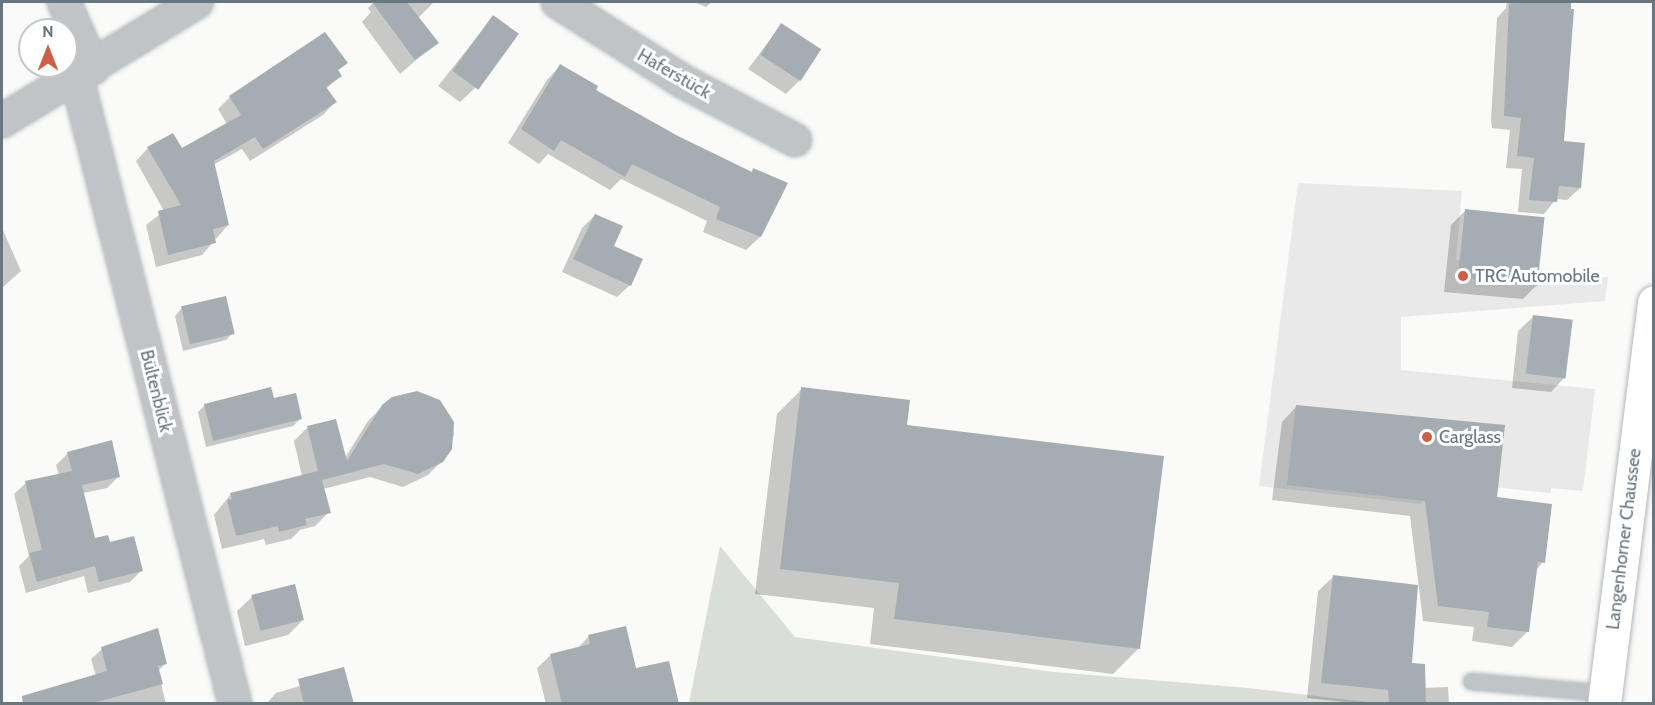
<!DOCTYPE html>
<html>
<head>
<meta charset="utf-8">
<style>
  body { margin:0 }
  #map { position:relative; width:1655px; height:705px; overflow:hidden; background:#fafaf8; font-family:Cabin,sans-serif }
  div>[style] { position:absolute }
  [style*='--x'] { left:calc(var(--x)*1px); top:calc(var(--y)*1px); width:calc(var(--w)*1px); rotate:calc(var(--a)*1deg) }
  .built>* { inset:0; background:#e8e9e8 }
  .green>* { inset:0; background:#daded8 }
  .shadow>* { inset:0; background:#0003 }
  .building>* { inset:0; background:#a6adb2; transform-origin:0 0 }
  .roads { filter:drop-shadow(0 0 2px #b2b8bc) drop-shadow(0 0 2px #b2b8bc) }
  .lane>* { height:15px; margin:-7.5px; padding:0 7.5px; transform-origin:7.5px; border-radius:7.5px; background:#c0c4c7 }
  .street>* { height:32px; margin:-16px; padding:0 16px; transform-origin:16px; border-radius:16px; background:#c0c4c7 }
  .secondary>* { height:33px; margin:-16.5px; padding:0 16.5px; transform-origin:16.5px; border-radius:16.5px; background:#fff }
  .dots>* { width:16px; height:16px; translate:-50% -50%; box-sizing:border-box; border:3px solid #fff; border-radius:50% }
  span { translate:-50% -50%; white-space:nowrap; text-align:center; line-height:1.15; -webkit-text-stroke:6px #fff; paint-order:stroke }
  .street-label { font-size:18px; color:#68767f }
  .poi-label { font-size:18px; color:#68767f }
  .left { translate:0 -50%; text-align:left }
  .frame { position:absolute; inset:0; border:3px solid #68767f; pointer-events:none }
  .north { position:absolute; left:18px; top:18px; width:60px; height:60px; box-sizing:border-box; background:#fff; border:2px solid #c3c8cc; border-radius:50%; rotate:0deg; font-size:16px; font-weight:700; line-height:24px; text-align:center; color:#68767f }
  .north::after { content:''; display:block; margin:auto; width:21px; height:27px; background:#ce5e44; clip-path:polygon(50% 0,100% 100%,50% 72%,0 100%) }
</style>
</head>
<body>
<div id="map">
  <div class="built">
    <i style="clip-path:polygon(1298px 183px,1462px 191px,1456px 260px,1492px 263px,1492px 281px,1608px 277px,1605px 301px,1401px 317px,1401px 370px,1595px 389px,1583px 491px,1551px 488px,1551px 493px,1474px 485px,1431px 486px,1421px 504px,1259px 486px)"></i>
  </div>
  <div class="green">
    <i style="clip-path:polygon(720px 546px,795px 637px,1054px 672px,1248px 688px,1375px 703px,689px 703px)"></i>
  </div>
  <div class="shadow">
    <i style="clip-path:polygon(374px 2px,434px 2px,418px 18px,437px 42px,400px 74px,362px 22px,371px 12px,368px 8px)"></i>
    <i style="clip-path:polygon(694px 2px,712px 2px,706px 7px)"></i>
    <i style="clip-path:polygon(1507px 2px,1569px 2px,1563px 142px,1580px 188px,1567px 200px,1556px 199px,1544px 214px,1518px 212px,1522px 169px,1506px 168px,1510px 130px,1492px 128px,1491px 120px,1497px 18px,1506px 8px)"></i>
    <i style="clip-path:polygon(493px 17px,475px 88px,460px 102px,438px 86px)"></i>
    <i style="clip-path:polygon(781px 25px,800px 80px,786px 94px,748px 69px)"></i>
    <i style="clip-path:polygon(346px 63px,337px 71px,340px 76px,326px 89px,335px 102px,323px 115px,250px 161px,242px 149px,213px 165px,228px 225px,202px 255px,156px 267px,146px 225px,164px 211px,136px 161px,148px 148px,181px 150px,227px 124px,218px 109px,230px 97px)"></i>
    <i style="clip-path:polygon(560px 66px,594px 90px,677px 137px,750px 173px,754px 170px,760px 237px,746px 250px,703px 232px,707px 221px,621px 179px,610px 190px,548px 154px,539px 164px,508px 143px,547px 80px)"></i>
    <i style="clip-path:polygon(1465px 211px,1538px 284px,1523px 299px,1444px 292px,1451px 225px)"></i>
    <i style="clip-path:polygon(595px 215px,630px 285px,617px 297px,562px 272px,582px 228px)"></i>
    <i style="clip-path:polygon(2px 228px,21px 271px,2px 288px)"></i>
    <i style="clip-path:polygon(182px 308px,233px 333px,226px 340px,183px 351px,175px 316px)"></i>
    <i style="clip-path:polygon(1533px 317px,1565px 377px,1551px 392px,1512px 388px,1518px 331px)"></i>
    <i style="clip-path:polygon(802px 389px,905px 427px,1139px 648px,1113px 674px,870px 644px,874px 608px,755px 594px,777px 414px)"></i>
    <i style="clip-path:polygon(273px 400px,300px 419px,293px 426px,206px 447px,198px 412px,205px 405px)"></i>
    <i style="clip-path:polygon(383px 406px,453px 423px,454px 435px,442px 461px,428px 475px,403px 487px,370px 477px,323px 489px,329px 512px,315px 526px,300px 530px,291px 539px,266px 545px,264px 539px,222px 549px,214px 515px,231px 494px,302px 476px,294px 441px,307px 428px,335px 421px,345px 458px,368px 421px)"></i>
    <i style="clip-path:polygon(1297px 406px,1495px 498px,1543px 562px,1536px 570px,1527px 632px,1512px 647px,1472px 641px,1474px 627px,1423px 621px,1410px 516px,1272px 500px,1282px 422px)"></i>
    <i style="clip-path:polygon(68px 453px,119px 476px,107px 488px,83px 493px,94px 539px,141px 571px,130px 582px,88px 593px,84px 576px,26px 593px,19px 566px,29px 556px,14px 494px,26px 483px,59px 475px,56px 465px)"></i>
    <i style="clip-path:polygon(1333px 577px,1410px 664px,1424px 688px,1448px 687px,1449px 704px,1363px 704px,1307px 698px,1318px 591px)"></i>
    <i style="clip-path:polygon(252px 597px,303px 620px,288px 635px,245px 646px,237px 611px)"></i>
    <i style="clip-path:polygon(588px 637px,635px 670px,677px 704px,546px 704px,537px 668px,551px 655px,577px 649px)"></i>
    <i style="clip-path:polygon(102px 649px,166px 663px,158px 671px,166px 704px,32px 704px,96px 676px,91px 659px)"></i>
    <i style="clip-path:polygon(344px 673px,353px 704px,266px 704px,276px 693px)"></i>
  </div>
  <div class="building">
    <i style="clip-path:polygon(372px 2px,407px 2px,439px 43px,415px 60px)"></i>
    <i style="clip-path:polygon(1518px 2px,1571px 2px,1571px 9px,1574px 9px,1564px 141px,1585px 143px,1581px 188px,1559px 186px,1557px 202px,1529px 200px,1534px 158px,1517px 156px,1521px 118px,1504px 116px,1509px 4px)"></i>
    <i style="left:493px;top:15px;width:32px;height:69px;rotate:36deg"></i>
    <i style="left:781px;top:23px;width:48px;height:38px;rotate:33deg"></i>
    <i style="clip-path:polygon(325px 32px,348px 63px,338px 70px,342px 76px,326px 87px,337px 102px,263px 149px,255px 137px,214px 161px,229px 225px,213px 229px,216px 243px,168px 255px,158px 211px,181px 205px,147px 147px,173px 133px,182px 148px,241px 115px,229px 96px)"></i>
    <i style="clip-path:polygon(560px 64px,598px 86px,596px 90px,678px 136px,752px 172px,753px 168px,788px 183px,761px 237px,716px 219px,720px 207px,632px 164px,625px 177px,561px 140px,554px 151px,521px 129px)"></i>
    <i style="left:1465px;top:209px;width:80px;height:69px;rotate:6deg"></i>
    <i style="clip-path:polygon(595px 214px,623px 226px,614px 246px,643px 259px,631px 286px,573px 259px)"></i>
    <i style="left:226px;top:296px;width:39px;height:46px;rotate:77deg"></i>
    <i style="left:1533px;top:315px;width:40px;height:59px;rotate:7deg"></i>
    <i style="clip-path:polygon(271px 387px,274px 398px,296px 393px,302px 419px,213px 441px,204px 404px)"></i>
    <i style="clip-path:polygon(801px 387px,910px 400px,907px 425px,1164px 456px,1140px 649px,894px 619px,899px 583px,780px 569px)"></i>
    <i style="clip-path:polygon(417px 391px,440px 400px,454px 422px,452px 449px,443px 462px,418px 474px,384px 464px,322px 480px,331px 513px,305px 519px,307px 525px,279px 532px,278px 526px,236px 536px,227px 500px,232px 499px,230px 493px,318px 471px,307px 426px,336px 419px,347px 461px,382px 405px,392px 397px)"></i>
    <i style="clip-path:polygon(1296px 405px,1505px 425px,1497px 497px,1552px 504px,1545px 563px,1538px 562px,1529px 632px,1487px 627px,1489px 612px,1438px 606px,1425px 501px,1287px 485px)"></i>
    <i style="clip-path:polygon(112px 440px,120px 477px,82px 485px,95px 538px,108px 535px,110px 542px,134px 536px,143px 571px,99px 582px,95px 566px,37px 582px,29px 553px,42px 550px,25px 481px,72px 471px,67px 452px)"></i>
    <i style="clip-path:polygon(1333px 575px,1418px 585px,1412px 663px,1425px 664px,1426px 704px,1389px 704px,1388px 690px,1321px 683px)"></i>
    <i style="left:295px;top:584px;width:37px;height:45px;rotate:76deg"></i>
    <i style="clip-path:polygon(626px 626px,636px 668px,669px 661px,679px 704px,562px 704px,550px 654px,590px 644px,588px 635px)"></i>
    <i style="clip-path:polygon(158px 628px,167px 664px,158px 666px,163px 684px,89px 704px,23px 704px,22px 696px,107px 671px,101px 647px)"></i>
    <i style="clip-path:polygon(344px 667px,354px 704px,304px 704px,298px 679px)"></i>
  </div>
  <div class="roads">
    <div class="lane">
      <i style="--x:1471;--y:681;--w:135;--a:5.1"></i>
    </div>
    <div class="street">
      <i style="--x:64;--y:2;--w:72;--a:66.3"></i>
      <i style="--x:558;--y:2;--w:149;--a:32.4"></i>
      <i style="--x:684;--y:82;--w:125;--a:27.6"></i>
      <i style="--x:77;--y:78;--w:646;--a:75.83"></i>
      <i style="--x:2;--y:121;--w:228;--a:-31.4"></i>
    </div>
    <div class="secondary">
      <i style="--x:1604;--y:704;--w:405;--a:-82.9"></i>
    </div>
  </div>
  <div class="dots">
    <i style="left:1463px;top:276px;background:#ce5e44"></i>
    <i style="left:1427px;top:437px;background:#ce5e44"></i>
  </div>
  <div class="street-label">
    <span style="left:674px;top:74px;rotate:30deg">Haferstück</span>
    <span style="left:156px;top:391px;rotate:76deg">Bültenblick</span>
    <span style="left:1624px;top:539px;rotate:-83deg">Langenhorner Chaussee</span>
  </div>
  <div class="poi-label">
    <span class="left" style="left:1475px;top:276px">TRC Automobile</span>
    <span class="left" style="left:1439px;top:437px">Carglass</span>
  </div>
  <div class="frame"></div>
  <div class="north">N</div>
</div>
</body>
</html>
